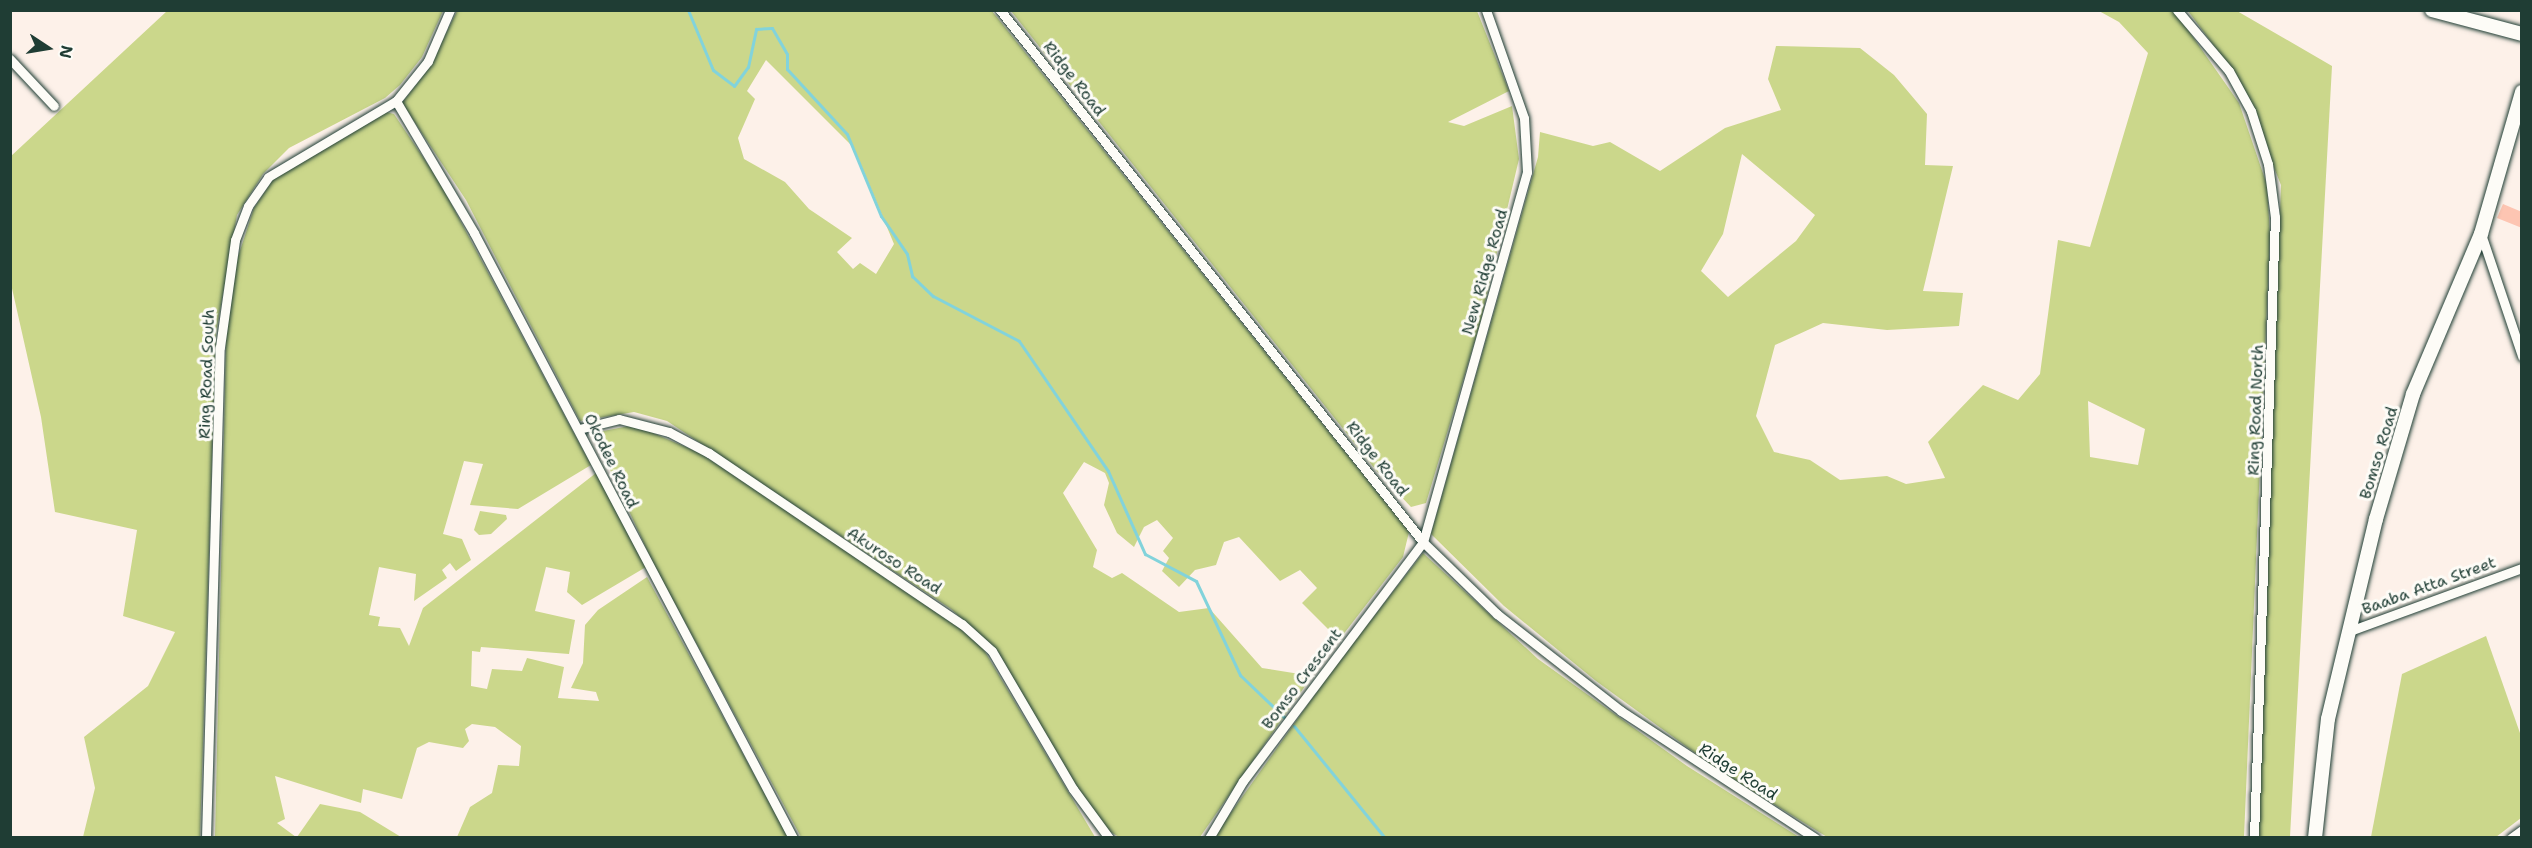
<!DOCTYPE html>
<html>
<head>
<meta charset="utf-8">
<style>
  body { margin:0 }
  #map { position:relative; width:2532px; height:848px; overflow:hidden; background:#fdf1e9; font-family:"Shantell Sans",sans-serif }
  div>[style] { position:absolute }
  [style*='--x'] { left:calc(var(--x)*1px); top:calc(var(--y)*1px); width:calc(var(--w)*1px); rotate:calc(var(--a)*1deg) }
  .green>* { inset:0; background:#cbd78b }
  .stream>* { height:3px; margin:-1.5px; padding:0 1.5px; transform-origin:1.5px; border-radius:1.5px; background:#82d3db }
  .building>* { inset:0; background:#fdc5b2 }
  .roads { filter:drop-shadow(0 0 2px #1f3d34) drop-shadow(0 0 2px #1f3d34) }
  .street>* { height:9px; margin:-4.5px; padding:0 4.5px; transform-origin:4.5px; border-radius:4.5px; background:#fdfcf7 }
  .secondary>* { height:14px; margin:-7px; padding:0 7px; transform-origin:7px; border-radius:7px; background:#fdfcf7 }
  span { translate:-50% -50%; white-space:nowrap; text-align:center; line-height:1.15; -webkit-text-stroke:6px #fdfcf7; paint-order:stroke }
  .street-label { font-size:16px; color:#1f3d34 }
  .frame { position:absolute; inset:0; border:12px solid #1f3d34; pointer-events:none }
  .north { position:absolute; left:18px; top:18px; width:60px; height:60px; -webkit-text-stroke:4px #fdfcf7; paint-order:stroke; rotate:102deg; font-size:16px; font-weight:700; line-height:24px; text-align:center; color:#1f3d34 }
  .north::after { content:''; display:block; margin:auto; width:21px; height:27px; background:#1f3d34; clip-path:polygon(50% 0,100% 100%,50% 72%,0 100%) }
</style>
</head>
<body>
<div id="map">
  <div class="green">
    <i style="clip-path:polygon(167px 11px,443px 11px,422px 57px,400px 85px,385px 98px,289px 148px,263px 174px,237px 215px,216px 333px,200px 837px,83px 837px,95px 788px,84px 737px,148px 686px,175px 632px,123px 616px,137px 530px,55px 512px,41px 417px,11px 284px,10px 157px)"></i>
    <i style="clip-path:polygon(evenodd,457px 11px,992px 11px,1409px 532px,1403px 557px,1339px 640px,1302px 603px,1317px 588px,1300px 570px,1280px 581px,1239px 537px,1224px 542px,1216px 565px,1195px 570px,1179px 587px,1162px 571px,1169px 558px,1163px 551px,1173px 538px,1157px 520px,1144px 527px,1134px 547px,1117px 533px,1104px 505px,1109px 483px,1105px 473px,1084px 462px,1063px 493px,1097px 550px,1093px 567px,1112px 578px,1122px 573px,1179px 612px,1209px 608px,1262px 668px,1312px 676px,1200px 837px,1119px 837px,1109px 831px,1083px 799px,998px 652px,951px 609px,667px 421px,634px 412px,580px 421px,466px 200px,402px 103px,429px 68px,457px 11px,766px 60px,854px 148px,894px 244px,876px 274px,860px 263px,853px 269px,837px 252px,852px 238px,809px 209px,785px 182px,744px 159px,738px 138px,755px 99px,747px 91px,766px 60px)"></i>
    <i style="clip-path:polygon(1011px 11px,1477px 11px,1509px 91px,1448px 122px,1464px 126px,1512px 106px,1519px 159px,1480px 324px,1426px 503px,1411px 507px,1375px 469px)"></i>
    <i style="clip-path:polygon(evenodd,2099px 11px,2172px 11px,2179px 17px,2239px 103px,2267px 185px,2270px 235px,2244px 837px,1827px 837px,1720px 771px,1596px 681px,1504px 606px,1431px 534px,1538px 157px,1540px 132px,1593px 146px,1610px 142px,1660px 171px,1725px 128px,1781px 110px,1768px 79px,1776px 46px,1860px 48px,1894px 75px,1927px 114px,1925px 165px,1953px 166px,1923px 291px,1963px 293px,1959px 326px,1887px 330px,1823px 323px,1775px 345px,1756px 416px,1774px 452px,1810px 460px,1840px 480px,1887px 476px,1906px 484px,1945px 478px,1928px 442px,1983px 385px,2018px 400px,2040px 374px,2058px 240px,2090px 247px,2148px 53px,2119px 22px,2099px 11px,1742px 154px,1815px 215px,1796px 241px,1728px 297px,1701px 271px,1723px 234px,1742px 154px,2099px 11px,2088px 401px,2145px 429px,2138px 465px,2090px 457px,2088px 401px)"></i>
    <i style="clip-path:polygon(2188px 11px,2237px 11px,2332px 66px,2290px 837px,2257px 837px,2281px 185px,2238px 78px)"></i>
    <i style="clip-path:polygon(386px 112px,394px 114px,439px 181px,591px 465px,518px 509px,470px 505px,483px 464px,464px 461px,443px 534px,462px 539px,471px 560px,456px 571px,450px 563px,442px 570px,447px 578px,414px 601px,416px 574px,379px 567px,369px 615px,380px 617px,378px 626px,400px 628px,409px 646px,423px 608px,596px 473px,646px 567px,582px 605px,567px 592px,570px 572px,546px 567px,535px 611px,575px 620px,569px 654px,481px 647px,480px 652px,472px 651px,471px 686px,487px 689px,492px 669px,522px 671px,527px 658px,564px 667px,558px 698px,599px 701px,596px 692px,571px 688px,583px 663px,585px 625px,598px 610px,647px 577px,788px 837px,457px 837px,470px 807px,492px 793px,498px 765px,519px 766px,521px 746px,495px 727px,472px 724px,465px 729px,469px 741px,463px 748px,429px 742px,417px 748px,402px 799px,363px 789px,361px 803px,275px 776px,285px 819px,277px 823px,296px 837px,215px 838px,226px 341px,235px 266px,254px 208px,274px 178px)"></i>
    <i style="clip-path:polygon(634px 425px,700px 453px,950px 619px,981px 645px,1095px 837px,801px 837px,653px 563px,593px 433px)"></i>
    <i style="clip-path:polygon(480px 511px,506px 515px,507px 519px,491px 534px,479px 535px,474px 530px)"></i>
    <i style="clip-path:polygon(1423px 553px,1538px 659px,1687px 766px,1799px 837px,1213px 838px,1333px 669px)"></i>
    <i style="clip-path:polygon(2486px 636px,2521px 736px,2521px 818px,2496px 837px,2371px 837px,2402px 674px)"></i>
    <i style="clip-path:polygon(320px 804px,360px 812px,401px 837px,297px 837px)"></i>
  </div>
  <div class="stream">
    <i style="--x:688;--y:10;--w:65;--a:67.4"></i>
    <i style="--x:713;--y:70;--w:26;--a:37"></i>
    <i style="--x:734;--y:86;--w:24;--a:-54"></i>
    <i style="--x:748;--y:67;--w:39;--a:-78"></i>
    <i style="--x:756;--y:29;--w:16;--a:-4"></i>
    <i style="--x:772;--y:28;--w:30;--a:60"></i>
    <i style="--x:787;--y:54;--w:15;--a:90"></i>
    <i style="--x:787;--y:69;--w:88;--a:47.3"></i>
    <i style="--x:847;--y:134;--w:89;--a:67.5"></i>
    <i style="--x:881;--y:216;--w:46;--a:55.6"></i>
    <i style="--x:907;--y:254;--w:23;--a:77"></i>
    <i style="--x:912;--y:276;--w:29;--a:44"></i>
    <i style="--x:933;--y:296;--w:97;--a:27.6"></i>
    <i style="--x:1019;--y:341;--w:158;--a:55.6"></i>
    <i style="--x:1108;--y:471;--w:91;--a:66"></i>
    <i style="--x:1145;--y:554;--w:58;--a:27.9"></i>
    <i style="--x:1196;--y:581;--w:104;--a:64.9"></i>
    <i style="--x:1240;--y:675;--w:62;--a:43.7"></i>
    <i style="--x:1294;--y:726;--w:144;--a:50.9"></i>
  </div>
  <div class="building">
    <i style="clip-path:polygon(2503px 204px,2522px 212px,2522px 228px,2497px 218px)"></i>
  </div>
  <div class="roads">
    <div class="street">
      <i style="--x:1000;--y:10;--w:680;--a:51.51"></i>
      <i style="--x:1423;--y:542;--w:103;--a:44.2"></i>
      <i style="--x:1497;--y:614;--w:157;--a:38"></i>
      <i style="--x:1621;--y:711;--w:232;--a:33.2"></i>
      <i style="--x:2177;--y:10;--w:80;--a:49.6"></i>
      <i style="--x:2229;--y:71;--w:46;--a:61.2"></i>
      <i style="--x:2251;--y:111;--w:56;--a:72.2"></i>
      <i style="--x:2268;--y:164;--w:53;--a:82.5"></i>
      <i style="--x:2275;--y:217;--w:621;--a:91.94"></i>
      <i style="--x:10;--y:59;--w:64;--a:46.9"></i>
      <i style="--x:396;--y:101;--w:153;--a:59.4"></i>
      <i style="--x:474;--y:233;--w:684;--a:62.2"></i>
      <i style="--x:2481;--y:234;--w:129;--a:71.4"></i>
      <i style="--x:579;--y:429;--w:41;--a:-14"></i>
      <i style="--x:619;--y:419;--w:52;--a:14.6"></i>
      <i style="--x:669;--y:432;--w:45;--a:27.7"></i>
      <i style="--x:709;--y:453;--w:305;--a:34.1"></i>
      <i style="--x:962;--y:624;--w:40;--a:42"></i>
      <i style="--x:992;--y:651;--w:160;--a:59.6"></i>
      <i style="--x:1073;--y:789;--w:61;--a:53.7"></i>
      <i style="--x:2347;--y:632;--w:186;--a:-20.1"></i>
      <i style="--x:206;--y:838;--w:491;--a:-88.4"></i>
      <i style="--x:220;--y:347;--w:108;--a:-82"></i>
      <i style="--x:235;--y:240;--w:36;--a:-69"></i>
      <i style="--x:248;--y:206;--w:35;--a:-55"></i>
      <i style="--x:268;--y:177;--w:149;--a:-30.7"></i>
      <i style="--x:396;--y:101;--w:51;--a:-51.3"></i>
      <i style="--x:428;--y:61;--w:56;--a:-66.7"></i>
      <i style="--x:1209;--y:838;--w:66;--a:-59.2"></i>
      <i style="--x:1243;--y:781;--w:299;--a:-53"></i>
      <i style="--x:1423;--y:542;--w:384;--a:-74.3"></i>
      <i style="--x:1527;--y:172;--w:54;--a:-93.2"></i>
      <i style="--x:1524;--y:118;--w:114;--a:-109.4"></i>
      <i style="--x:2511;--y:838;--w:14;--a:-36"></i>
    </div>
    <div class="secondary">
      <i style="--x:2432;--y:10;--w:93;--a:14.9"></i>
      <i style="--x:2315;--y:838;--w:120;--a:-83.8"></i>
      <i style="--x:2328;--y:719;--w:206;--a:-76.5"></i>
      <i style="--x:2376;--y:519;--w:130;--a:-73.5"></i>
      <i style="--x:2413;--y:394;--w:174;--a:-67"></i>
      <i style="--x:2481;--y:234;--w:148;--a:-73.9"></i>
    </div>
  </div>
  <div class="street-label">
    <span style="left:1074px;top:79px;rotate:52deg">Ridge Road</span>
    <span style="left:1485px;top:272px;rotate:-74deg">New Ridge Road</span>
    <span style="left:207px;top:374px;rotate:-88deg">Ring Road South</span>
    <span style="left:2256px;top:410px;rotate:-88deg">Ring Road North</span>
    <span style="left:2379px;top:453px;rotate:-73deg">Bomso Road</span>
    <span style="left:1377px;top:459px;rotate:52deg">Ridge Road</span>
    <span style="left:611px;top:461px;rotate:64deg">Okodee Road</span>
    <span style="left:894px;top:561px;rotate:33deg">Akuroso Road</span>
    <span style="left:2429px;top:586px;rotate:-20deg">Baaba Atta Street</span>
    <span style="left:1302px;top:679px;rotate:-53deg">Bomso Crescent</span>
    <span style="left:1738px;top:772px;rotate:33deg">Ridge Road</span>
  </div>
  <div class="frame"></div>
  <div class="north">N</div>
</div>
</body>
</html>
